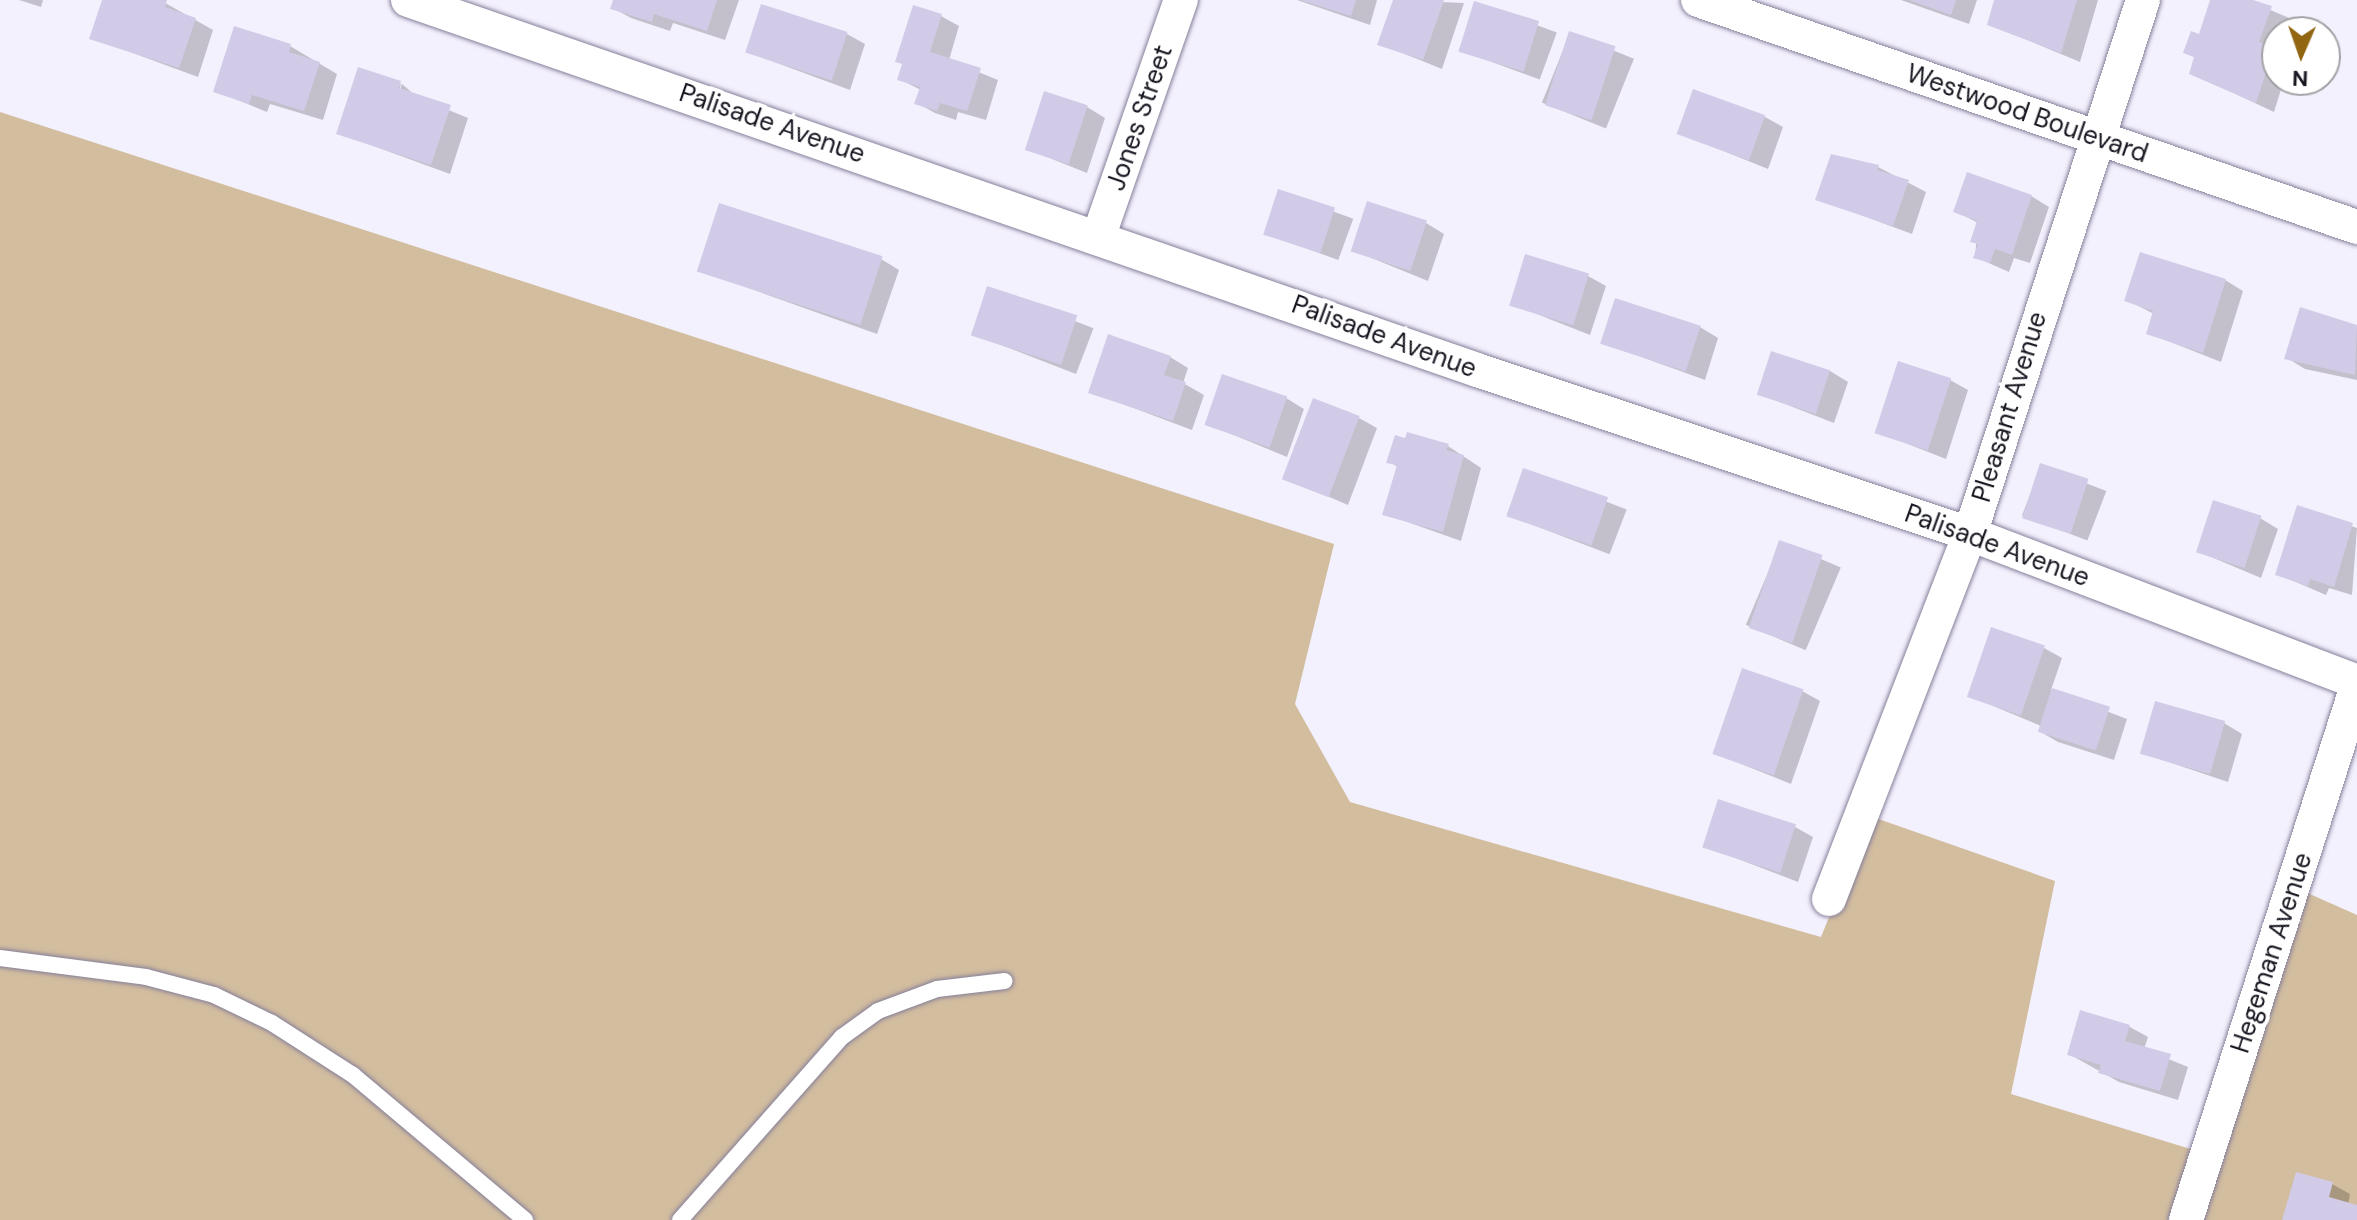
<!DOCTYPE html>
<html>
<head>
<meta charset="utf-8">
<style>
  body { margin:0 }
  #map { position:relative; width:2357px; height:1220px; overflow:hidden; background:#f4f1fe; font-family:"DM Sans",sans-serif }
  div>[style] { position:absolute }
  [style*='--x'] { left:calc(var(--x)*1px); top:calc(var(--y)*1px); width:calc(var(--w)*1px); rotate:calc(var(--a)*1deg) }
  .green>* { inset:0; background:#d2bd9f }
  .shadow>* { inset:0; background:#0003; transform-origin:0 0 }
  .building>* { inset:0; background:#d2cbe8; transform-origin:0 0 }
  .roads { filter:drop-shadow(0 0 2px #857f9a) drop-shadow(0 0 2px #857f9a) }
  .service>* { height:16px; margin:-8px; padding:0 8px; transform-origin:8px; border-radius:8px; background:#fff }
  .minor>* { height:34px; margin:-17px; padding:0 17px; transform-origin:17px; border-radius:17px; background:#fff }
  span { translate:-50% -50%; white-space:nowrap; text-align:center; line-height:1.15; -webkit-text-stroke:8px #fff; paint-order:stroke }
  .street-label { font-size:26px; color:#191721 }
  .north { position:absolute; left:2261px; top:16px; width:80px; height:80px; box-sizing:border-box; background:#fff; border:2px solid #a3a2a6; border-radius:50%; rotate:182deg; font-size:22px; font-weight:700; line-height:32px; text-align:center; color:#191721 }
  .north::after { content:''; display:block; margin:auto; width:28px; height:36px; background:#926511; clip-path:polygon(50% 0,100% 100%,50% 72%,0 100%) }
</style>
</head>
<body>
<div id="map">
  <div class="green">
    <i style="clip-path:polygon(0 112px,1334px 544px,1295px 704px,1350px 802px,1821px 937px,1870px 816px,2055px 881px,2011px 1094px,2220px 1158px,2303px 891px,2357px 915px,2357px 1220px,0 1220px)"></i>
  </div>
  <div class="shadow">
    <i style="clip-path:polygon(19px 0,43px 0,41px 7px)"></i>
    <i style="clip-path:polygon(104px 0,160px 0,213px 30px,198px 77px,92px 38px)"></i>
    <i style="clip-path:polygon(615px 0,739px 0,725px 40px,673px 23px,670px 31px,631px 18px,613px 8px)"></i>
    <i style="clip-path:polygon(1297px 0,1377px 0,1370px 25px)"></i>
    <i style="clip-path:polygon(1395px 0,1464px 3px,1442px 69px,1380px 44px)"></i>
    <i style="clip-path:polygon(1901px 0,1977px 0,1969px 24px)"></i>
    <i style="clip-path:polygon(1996px 0,2098px 0,2080px 62px,1989px 24px)"></i>
    <i style="clip-path:polygon(2212px 0,2247px 0,2289px 18px,2284px 32px,2277px 32px,2277px 80px,2284px 80px,2274px 112px,2191px 73px,2196px 58px,2186px 53px,2200px 36px)"></i>
    <i style="left:1476px;top:3px;width:86px;height:50px;rotate:20deg"></i>
    <i style="clip-path:polygon(941px 16px,959px 26px,949px 60px,998px 80px,986px 120px,958px 112px,956px 120px,935px 113px,917px 103px,921px 90px,899px 79px)"></i>
    <i style="left:1570px;top:33px;width:69px;height:75px;rotate:22deg"></i>
    <i style="clip-path:polygon(847px 34px,865px 44px,850px 90px,747px 52px)"></i>
    <i style="clip-path:polygon(290px 46px,337px 74px,323px 120px,270px 104px,267px 112px,216px 91px)"></i>
    <i style="clip-path:polygon(359px 70px,401px 84px,397px 98px,402px 84px,417px 97px,468px 118px,450px 174px,338px 133px)"></i>
    <i style="clip-path:polygon(1087px 107px,1105px 118px,1087px 173px,1027px 149px)"></i>
    <i style="clip-path:polygon(1765px 117px,1783px 127px,1768px 169px,1679px 133px)"></i>
    <i style="clip-path:polygon(1832px 157px,1878px 167px,1926px 192px,1912px 234px,1818px 199px)"></i>
    <i style="left:1280px;top:192px;width:78px;height:44px;rotate:20deg"></i>
    <i style="clip-path:polygon(2031px 196px,2049px 207px,2030px 263px,2014px 258px,2009px 272px,1975px 257px,1978px 223px,1955px 211px)"></i>
    <i style="clip-path:polygon(1426px 223px,1444px 234px,1428px 281px,1352px 250px)"></i>
    <i style="clip-path:polygon(881px 259px,899px 270px,877px 334px,698px 270px)"></i>
    <i style="clip-path:polygon(1588px 276px,1606px 286px,1590px 335px,1511px 304px)"></i>
    <i style="clip-path:polygon(2225px 280px,2243px 291px,2221px 362px,2148px 333px,2154px 314px,2127px 300px)"></i>
    <i style="left:989px;top:288px;width:112px;height:49px;rotate:21deg"></i>
    <i style="clip-path:polygon(2301px 309px,2357px 327px,2357px 380px,2305px 369px,2287px 358px)"></i>
    <i style="clip-path:polygon(1700px 327px,1718px 338px,1705px 380px,1603px 343px)"></i>
    <i style="clip-path:polygon(1170px 357px,1188px 368px,1183px 383px,1204px 395px,1192px 430px,1091px 392px)"></i>
    <i style="clip-path:polygon(1830px 371px,1848px 382px,1834px 423px,1759px 394px)"></i>
    <i style="clip-path:polygon(1950px 380px,1968px 390px,1946px 459px,1877px 432px)"></i>
    <i style="clip-path:polygon(1286px 398px,1304px 409px,1287px 457px,1207px 424px)"></i>
    <i style="clip-path:polygon(1359px 418px,1377px 428px,1348px 505px,1285px 478px)"></i>
    <i style="clip-path:polygon(1448px 446px,1481px 468px,1461px 541px,1385px 514px,1398px 467px,1389px 462px)"></i>
    <i style="left:2041px;top:466px;width:70px;height:53px;rotate:21deg"></i>
    <i style="left:1524px;top:470px;width:110px;height:48px;rotate:21deg"></i>
    <i style="clip-path:polygon(2298px 508px,2357px 528px,2352px 595px,2329px 588px,2326px 595px,2277px 574px)"></i>
    <i style="clip-path:polygon(2260px 518px,2278px 529px,2261px 578px,2197px 551px)"></i>
    <i style="left:1781px;top:542px;width:65px;height:90px;rotate:23deg"></i>
    <i style="clip-path:polygon(2044px 648px,2062px 658px,2051px 690px,2127px 719px,2114px 760px,2058px 742px,2039px 731px,2041px 726px,1969px 696px)"></i>
    <i style="clip-path:polygon(1802px 691px,1820px 701px,1791px 784px,1714px 753px)"></i>
    <i style="clip-path:polygon(2224px 723px,2242px 734px,2228px 782px,2142px 753px)"></i>
    <i style="clip-path:polygon(1795px 827px,1813px 837px,1798px 882px,1704px 846px)"></i>
    <i style="clip-path:polygon(2081px 1013px,2130px 1027px,2148px 1037px,2144px 1049px,2188px 1067px,2178px 1100px,2119px 1082px,2069px 1054px)"></i>
    <i style="clip-path:polygon(2332px 1184px,2350px 1194px,2348px 1205px,2357px 1207px,2357px 1220px,2284px 1220px)"></i>
  </div>
  <div class="building">
    <i style="clip-path:polygon(102px 0,167px 0,165px 7px,196px 18px,179px 68px,89px 39px)"></i>
    <i style="clip-path:polygon(613px 0,717px 0,707px 31px,654px 14px,652px 22px,610px 9px)"></i>
    <i style="clip-path:polygon(1300px 0,1356px 0,1351px 16px)"></i>
    <i style="clip-path:polygon(1393px 0,1444px 0,1423px 60px,1377px 45px)"></i>
    <i style="clip-path:polygon(1909px 0,1956px 0,1951px 15px)"></i>
    <i style="clip-path:polygon(1994px 0,2077px 0,2061px 53px,1987px 25px)"></i>
    <i style="clip-path:polygon(2210px 0,2253px 0,2272px 6px,2259px 42px,2274px 47px,2256px 103px,2189px 74px,2194px 57px,2183px 53px,2191px 31px,2199px 34px)"></i>
    <i style="left:1474px;top:1px;width:68px;height:53px;rotate:17deg"></i>
    <i style="left:761px;top:4px;width:91px;height:51px;rotate:18deg"></i>
    <i style="clip-path:polygon(913px 5px,942px 14px,930px 52px,981px 68px,967px 111px,940px 103px,937px 111px,914px 104px,920px 87px,897px 80px,902px 64px,895px 62px)"></i>
    <i style="clip-path:polygon(234px 26px,291px 44px,289px 52px,320px 62px,304px 111px,252px 95px,249px 104px,213px 92px)"></i>
    <i style="left:1569px;top:31px;width:49px;height:78px;rotate:18deg"></i>
    <i style="clip-path:polygon(358px 67px,401px 81px,399px 88px,451px 105px,431px 165px,336px 134px)"></i>
    <i style="left:1693px;top:89px;width:77px;height:48px;rotate:20deg"></i>
    <i style="left:1044px;top:91px;width:46px;height:62px;rotate:18deg"></i>
    <i style="clip-path:polygon(1831px 154px,1879px 165px,1877px 170px,1909px 180px,1893px 226px,1815px 200px)"></i>
    <i style="clip-path:polygon(1967px 172px,2032px 195px,2012px 255px,1995px 249px,1990px 263px,1973px 258px,1978px 244px,1970px 242px,1977px 221px,1953px 212px)"></i>
    <i style="left:1278px;top:189px;width:60px;height:48px;rotate:18deg"></i>
    <i style="left:1367px;top:201px;width:63px;height:53px;rotate:18deg"></i>
    <i style="left:719px;top:203px;width:172px;height:72px;rotate:18deg"></i>
    <i style="clip-path:polygon(2140px 252px,2226px 279px,2203px 353px,2146px 334px,2153px 311px,2124px 301px)"></i>
    <i style="left:1525px;top:254px;width:67px;height:54px;rotate:17deg"></i>
    <i style="left:987px;top:286px;width:95px;height:52px;rotate:18deg"></i>
    <i style="left:1615px;top:298px;width:90px;height:48px;rotate:18deg"></i>
    <i style="clip-path:polygon(2300px 307px,2357px 325px,2355px 375px,2284px 359px)"></i>
    <i style="clip-path:polygon(1108px 334px,1171px 356px,1164px 375px,1186px 382px,1173px 421px,1088px 393px)"></i>
    <i style="left:1771px;top:351px;width:62px;height:46px;rotate:18deg"></i>
    <i style="left:1898px;top:361px;width:56px;height:76px;rotate:18deg"></i>
    <i style="left:1222px;top:374px;width:69px;height:54px;rotate:19deg"></i>
    <i style="left:1313px;top:398px;width:50px;height:87px;rotate:21deg"></i>
    <i style="clip-path:polygon(1407px 432px,1449px 444px,1446px 450px,1464px 455px,1443px 532px,1382px 515px,1397px 465px,1386px 463px,1395px 435px,1405px 438px)"></i>
    <i style="left:2040px;top:463px;width:51px;height:58px;rotate:18deg"></i>
    <i style="left:1523px;top:468px;width:90px;height:51px;rotate:19deg"></i>
    <i style="left:2213px;top:500px;width:51px;height:55px;rotate:18deg"></i>
    <i style="clip-path:polygon(2297px 505px,2353px 523px,2334px 587px,2310px 579px,2308px 586px,2275px 575px)"></i>
    <i style="left:1779px;top:540px;width:46px;height:93px;rotate:19deg"></i>
    <i style="left:1991px;top:627px;width:57px;height:74px;rotate:19deg"></i>
    <i style="left:1742px;top:668px;width:65px;height:91px;rotate:19deg"></i>
    <i style="left:2052px;top:688px;width:61px;height:46px;rotate:18deg"></i>
    <i style="left:2155px;top:701px;width:73px;height:55px;rotate:16deg"></i>
    <i style="left:1718px;top:799px;width:82px;height:51px;rotate:18deg"></i>
    <i style="clip-path:polygon(2080px 1010px,2130px 1025px,2125px 1041px,2171px 1054px,2160px 1091px,2098px 1073px,2101px 1065px,2067px 1055px)"></i>
    <i style="clip-path:polygon(2296px 1172px,2333px 1182px,2329px 1197px,2357px 1205px,2357px 1220px,2282px 1220px)"></i>
  </div>
  <div class="roads">
    <div class="service">
      <i style="--x:0;--y:958;--w:147;--a:7.4"></i>
      <i style="--x:146;--y:977;--w:70;--a:14.8"></i>
      <i style="--x:214;--y:995;--w:64;--a:25.8"></i>
      <i style="--x:272;--y:1023;--w:96;--a:32.7"></i>
      <i style="--x:353;--y:1075;--w:225;--a:40.1"></i>
      <i style="--x:680;--y:1220;--w:244;--a:-48.5"></i>
      <i style="--x:842;--y:1037;--w:44;--a:-35.8"></i>
      <i style="--x:878;--y:1011;--w:63;--a:-20.4"></i>
      <i style="--x:937;--y:989;--w:68;--a:-6.7"></i>
    </div>
    <div class="minor">
      <i style="--x:408;--y:0;--w:1131;--a:19.09"></i>
      <i style="--x:1477;--y:370;--w:520;--a:18.4"></i>
      <i style="--x:1970;--y:534;--w:414;--a:20.9"></i>
      <i style="--x:1698;--y:0;--w:697;--a:19.01"></i>
      <i style="--x:1099;--y:235;--w:249;--a:-70.8"></i>
      <i style="--x:1829;--y:899;--w:391;--a:-68.9"></i>
      <i style="--x:1970;--y:534;--w:561;--a:-72.05"></i>
      <i style="--x:2186;--y:1220;--w:561;--a:-72.24"></i>
    </div>
  </div>
  <div class="street-label">
    <span style="left:2027px;top:114px;rotate:19deg">Westwood Boulevard</span>
    <span style="left:1140px;top:118px;rotate:-71deg">Jones Street</span>
    <span style="left:772px;top:124px;rotate:19deg">Palisade Avenue</span>
    <span style="left:1384px;top:337px;rotate:20deg">Palisade Avenue</span>
    <span style="left:2010px;top:407px;rotate:-73deg">Pleasant Avenue</span>
    <span style="left:1997px;top:546px;rotate:20deg">Palisade Avenue</span>
    <span style="left:2272px;top:953px;rotate:-72deg">Hegeman Avenue</span>
  </div>
  <div class="north">N</div>
</div>
</body>
</html>
